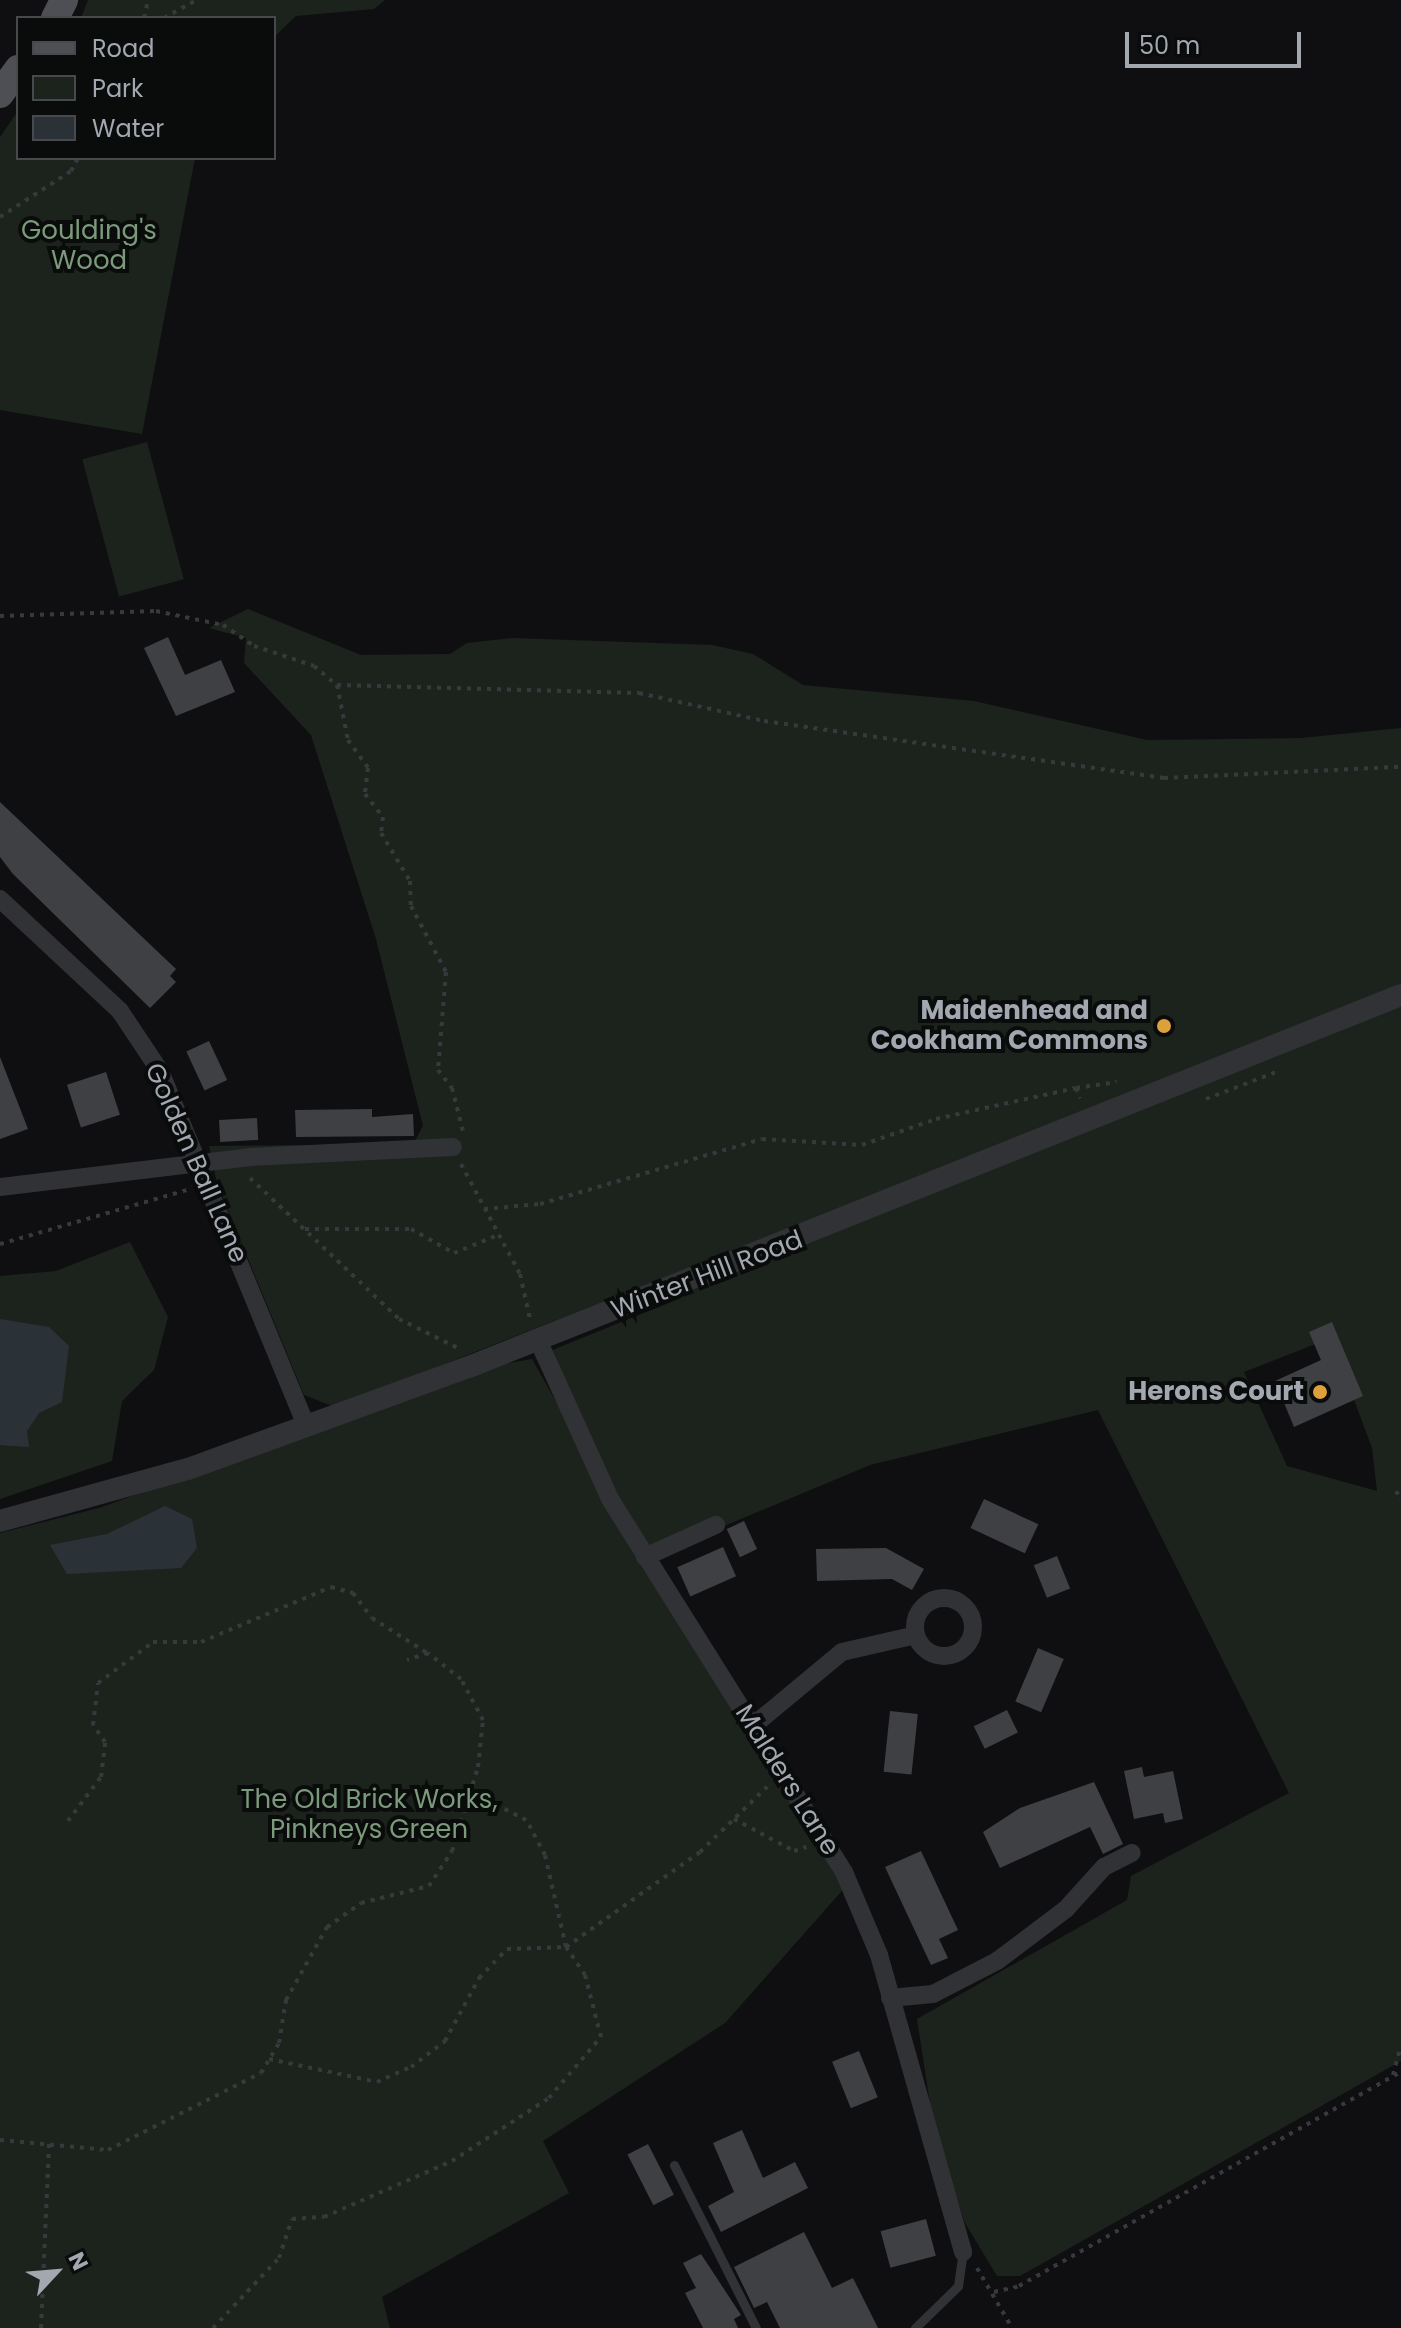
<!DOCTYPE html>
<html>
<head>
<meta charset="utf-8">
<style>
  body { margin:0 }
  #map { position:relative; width:1401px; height:2328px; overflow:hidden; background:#0f0f11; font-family:Poppins,sans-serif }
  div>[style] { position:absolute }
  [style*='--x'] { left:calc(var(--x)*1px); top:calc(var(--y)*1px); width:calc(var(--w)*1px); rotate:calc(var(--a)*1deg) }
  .green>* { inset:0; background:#1c231d; transform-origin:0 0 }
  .water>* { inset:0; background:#2a3238 }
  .building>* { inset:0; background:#3e4043; transform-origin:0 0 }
  .path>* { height:4px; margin-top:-2px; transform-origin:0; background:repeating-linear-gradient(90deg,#37393c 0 4px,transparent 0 10px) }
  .service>* { height:9px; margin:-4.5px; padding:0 4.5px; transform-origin:4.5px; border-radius:4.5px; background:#313235 }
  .minor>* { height:18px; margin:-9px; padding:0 9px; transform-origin:9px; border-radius:9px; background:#313235 }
  .minor>.ring { margin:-9px; padding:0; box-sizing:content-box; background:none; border:18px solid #313235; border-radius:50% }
  .tertiary>* { height:22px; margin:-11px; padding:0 11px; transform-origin:11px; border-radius:11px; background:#313235 }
  .primary>* { height:28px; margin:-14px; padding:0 14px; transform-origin:14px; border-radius:14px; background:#4d4f54 }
  .dots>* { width:22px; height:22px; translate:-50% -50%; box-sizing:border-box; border:4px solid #0a0b0b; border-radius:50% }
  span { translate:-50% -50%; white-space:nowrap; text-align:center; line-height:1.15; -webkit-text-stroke:8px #0a0b0b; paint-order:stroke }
  .park-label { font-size:26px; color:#7b997b }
  .poi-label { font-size:26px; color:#a2a7b0; font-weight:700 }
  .right { translate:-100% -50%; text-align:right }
  .street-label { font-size:26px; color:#a2a7b0 }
  .legend { position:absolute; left:16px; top:16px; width:260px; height:144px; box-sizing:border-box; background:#0a0b0b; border:2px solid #47494d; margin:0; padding:10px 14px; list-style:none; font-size:24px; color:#a2a7b0 }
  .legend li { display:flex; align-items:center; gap:16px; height:40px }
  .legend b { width:40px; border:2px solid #47494d }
  .north { position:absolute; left:16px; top:2232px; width:80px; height:80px; -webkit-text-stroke:6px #0a0b0b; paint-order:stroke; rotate:64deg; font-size:22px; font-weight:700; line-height:32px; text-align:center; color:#a2a7b0 }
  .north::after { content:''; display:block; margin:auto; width:28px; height:36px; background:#a2a7b0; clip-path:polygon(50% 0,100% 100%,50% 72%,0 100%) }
  .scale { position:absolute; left:1125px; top:32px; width:176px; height:36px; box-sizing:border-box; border:4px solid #a2a7b0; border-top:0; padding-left:10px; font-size:24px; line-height:28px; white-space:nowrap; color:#a2a7b0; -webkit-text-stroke:6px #0a0b0b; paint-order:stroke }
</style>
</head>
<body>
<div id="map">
  <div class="green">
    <i style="clip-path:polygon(88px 0,385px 0,374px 9px,296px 16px,274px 37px,274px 18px,81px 18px)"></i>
    <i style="clip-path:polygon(18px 111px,18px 158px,195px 158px,142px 434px,0 410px,0 137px)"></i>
    <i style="left:147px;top:442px;width:142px;height:67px;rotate:75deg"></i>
    <i style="clip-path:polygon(evenodd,248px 609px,361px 655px,450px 654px,467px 643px,512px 638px,712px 645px,753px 654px,803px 685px,974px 701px,1147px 740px,1301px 738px,1401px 728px,1401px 2061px,1020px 2276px,997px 2276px,965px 2223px,933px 2123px,917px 2019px,1127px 1900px,1131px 1876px,1289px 1793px,1098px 1410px,870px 1465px,650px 1557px,535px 1357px,681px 1298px,671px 1275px,335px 1407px,304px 1395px,217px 1183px,209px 1146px,413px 1144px,423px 1126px,376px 939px,311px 735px,244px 663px,246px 638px,209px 628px,248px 609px,1331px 1338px,1372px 1448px,1377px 1491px,1287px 1466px,1244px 1372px,1331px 1338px)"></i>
    <i style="clip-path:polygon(130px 1242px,168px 1317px,154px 1370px,122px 1401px,112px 1461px,0 1499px,0 1276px,56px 1271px)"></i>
    <i style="clip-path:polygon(532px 1359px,646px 1561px,847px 1885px,725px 2023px,543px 2141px,569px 2193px,382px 2297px,390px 2328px,0 2328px,0 1533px,99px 1508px,497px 1365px)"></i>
  </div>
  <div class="water">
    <i style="clip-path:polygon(0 1319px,49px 1327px,69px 1346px,62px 1402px,39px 1413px,27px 1431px,29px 1447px,0 1445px)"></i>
    <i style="clip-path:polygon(165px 1506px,192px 1519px,197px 1548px,181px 1568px,67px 1574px,50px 1545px,107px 1534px)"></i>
  </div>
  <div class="building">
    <i style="clip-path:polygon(168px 637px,185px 675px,221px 660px,235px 692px,176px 716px,144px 648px)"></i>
    <i style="clip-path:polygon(0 802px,176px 969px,170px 976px,176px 982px,150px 1008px,13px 874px,0 857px)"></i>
    <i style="left:209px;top:1041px;width:43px;height:25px;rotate:65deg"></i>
    <i style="clip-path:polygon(0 1057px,28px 1129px,0 1139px)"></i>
    <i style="left:106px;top:1072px;width:45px;height:41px;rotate:72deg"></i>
    <i style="clip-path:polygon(372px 1109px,372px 1117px,413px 1114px,414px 1136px,296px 1137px,295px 1110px)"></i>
    <i style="left:257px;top:1118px;width:22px;height:38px;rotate:87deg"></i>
    <i style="clip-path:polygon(1332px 1322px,1363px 1396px,1294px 1427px,1275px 1381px,1321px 1360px,1309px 1332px)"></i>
    <i style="left:984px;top:1499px;width:60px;height:32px;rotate:25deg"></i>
    <i style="left:744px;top:1521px;width:31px;height:19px;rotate:65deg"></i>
    <i style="left:723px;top:1547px;width:32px;height:50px;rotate:66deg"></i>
    <i style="clip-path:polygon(886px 1548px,924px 1569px,912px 1590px,892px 1579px,817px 1581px,816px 1549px)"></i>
    <i style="left:1057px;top:1556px;width:35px;height:25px;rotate:68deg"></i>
    <i style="left:1038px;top:1648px;width:28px;height:58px;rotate:23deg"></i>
    <i style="left:1007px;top:1710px;width:25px;height:37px;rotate:64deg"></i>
    <i style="left:890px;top:1711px;width:28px;height:61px;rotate:6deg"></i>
    <i style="clip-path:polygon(1142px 1767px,1144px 1777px,1173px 1771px,1183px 1819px,1165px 1823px,1163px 1813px,1134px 1819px,1124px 1771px)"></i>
    <i style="clip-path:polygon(1094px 1782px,1123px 1844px,1103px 1854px,1090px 1827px,1000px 1868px,983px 1832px,1020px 1808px)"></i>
    <i style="clip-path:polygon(921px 1851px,958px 1930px,939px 1939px,948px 1958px,931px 1965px,885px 1867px)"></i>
    <i style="left:859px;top:2051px;width:50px;height:29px;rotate:68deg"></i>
    <i style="clip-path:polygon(742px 2130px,763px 2178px,795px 2162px,808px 2188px,721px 2232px,708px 2206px,734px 2192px,713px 2143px)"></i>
    <i style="left:648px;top:2144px;width:57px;height:23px;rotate:63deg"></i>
    <i style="left:926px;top:2219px;width:38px;height:47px;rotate:75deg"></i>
    <i style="clip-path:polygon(804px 2232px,832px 2288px,853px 2278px,878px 2328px,780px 2328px,767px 2302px,754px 2308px,734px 2267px)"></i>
    <i style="clip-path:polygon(701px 2254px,741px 2315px,734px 2319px,738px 2328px,703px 2328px,685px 2293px,696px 2288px,683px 2263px)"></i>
  </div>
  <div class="path">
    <i style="--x:144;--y:18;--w:18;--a:-77"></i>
    <i style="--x:164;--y:18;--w:38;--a:-29"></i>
    <i style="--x:0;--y:217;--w:85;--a:-32.9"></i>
    <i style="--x:71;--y:171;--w:15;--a:-62"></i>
    <i style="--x:0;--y:616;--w:156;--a:-1.8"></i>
    <i style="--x:156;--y:611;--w:68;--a:11.8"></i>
    <i style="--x:223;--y:625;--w:37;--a:34"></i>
    <i style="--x:254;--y:646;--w:63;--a:18.4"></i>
    <i style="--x:314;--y:666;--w:30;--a:40"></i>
    <i style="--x:337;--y:685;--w:56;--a:78.7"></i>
    <i style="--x:348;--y:740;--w:34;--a:54"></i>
    <i style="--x:368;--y:768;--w:26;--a:97"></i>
    <i style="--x:365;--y:794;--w:29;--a:52"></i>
    <i style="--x:383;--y:817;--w:16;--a:97"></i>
    <i style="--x:381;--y:833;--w:56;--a:58.9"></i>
    <i style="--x:410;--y:881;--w:25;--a:88"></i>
    <i style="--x:411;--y:906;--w:75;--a:62.1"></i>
    <i style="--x:446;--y:972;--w:98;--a:94.7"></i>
    <i style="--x:438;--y:1070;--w:23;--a:52"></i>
    <i style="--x:452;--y:1088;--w:44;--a:75.7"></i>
    <i style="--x:337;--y:685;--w:302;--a:1.5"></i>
    <i style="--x:639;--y:693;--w:128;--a:12.6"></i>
    <i style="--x:764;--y:721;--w:404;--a:8.1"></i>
    <i style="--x:1164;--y:778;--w:237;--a:-2.7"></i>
    <i style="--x:1076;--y:1088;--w:41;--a:-8.3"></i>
    <i style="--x:1206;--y:1099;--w:75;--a:-21.1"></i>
    <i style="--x:461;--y:1164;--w:125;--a:61.8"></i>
    <i style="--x:520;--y:1274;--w:46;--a:77.5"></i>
    <i style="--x:250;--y:1178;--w:205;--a:43.4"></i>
    <i style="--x:399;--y:1319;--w:66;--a:26.2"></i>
    <i style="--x:484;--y:1209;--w:56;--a:-5.1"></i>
    <i style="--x:540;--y:1204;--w:231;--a:-16.3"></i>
    <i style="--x:762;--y:1139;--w:100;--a:3.4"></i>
    <i style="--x:862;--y:1145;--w:78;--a:-19.4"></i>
    <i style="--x:936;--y:1119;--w:143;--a:-12.5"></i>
    <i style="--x:1076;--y:1088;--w:11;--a:68"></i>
    <i style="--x:305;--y:1229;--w:106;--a:0"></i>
    <i style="--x:411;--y:1229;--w:49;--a:29.2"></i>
    <i style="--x:454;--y:1253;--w:48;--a:-22.2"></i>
    <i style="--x:0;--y:1244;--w:195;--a:-16.1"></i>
    <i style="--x:1396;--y:1491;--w:10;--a:61"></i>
    <i style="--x:734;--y:1819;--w:68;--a:28.1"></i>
    <i style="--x:794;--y:1851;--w:13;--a:-18"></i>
    <i style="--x:68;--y:1821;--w:55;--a:-53.1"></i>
    <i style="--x:101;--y:1777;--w:35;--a:-83"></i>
    <i style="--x:105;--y:1742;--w:21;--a:-125"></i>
    <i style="--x:93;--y:1725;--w:42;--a:-83.2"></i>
    <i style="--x:98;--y:1683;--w:69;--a:-36.7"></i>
    <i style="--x:153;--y:1642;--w:48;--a:0"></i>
    <i style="--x:201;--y:1642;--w:141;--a:-22.9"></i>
    <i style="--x:331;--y:1587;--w:23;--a:15"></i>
    <i style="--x:353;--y:1593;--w:31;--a:53"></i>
    <i style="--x:372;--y:1618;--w:65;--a:32.5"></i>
    <i style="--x:269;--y:2059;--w:110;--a:12"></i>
    <i style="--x:377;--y:2082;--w:37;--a:-24"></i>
    <i style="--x:411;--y:2067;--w:43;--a:-37.4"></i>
    <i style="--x:445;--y:2041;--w:72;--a:-61.6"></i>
    <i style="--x:479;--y:1978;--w:40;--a:-46"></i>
    <i style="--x:507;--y:1949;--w:59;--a:-1.9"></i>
    <i style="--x:566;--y:1947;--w:164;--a:-35.3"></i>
    <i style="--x:700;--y:1852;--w:96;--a:-44.2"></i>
    <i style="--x:1393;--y:2075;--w:30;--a:-75"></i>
    <i style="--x:0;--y:2140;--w:108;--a:5.3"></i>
    <i style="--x:108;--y:2150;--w:171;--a:-26.7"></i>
    <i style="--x:261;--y:2073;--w:35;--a:-59"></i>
    <i style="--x:279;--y:2043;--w:44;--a:-80.8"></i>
    <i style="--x:286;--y:2000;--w:84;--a:-60.7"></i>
    <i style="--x:327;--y:1927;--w:42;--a:-35.2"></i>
    <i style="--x:361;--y:1903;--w:70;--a:-14"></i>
    <i style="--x:429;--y:1886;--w:42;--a:-56.7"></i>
    <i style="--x:452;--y:1851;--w:88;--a:-72.8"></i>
    <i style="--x:478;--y:1767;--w:47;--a:-83.9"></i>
    <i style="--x:483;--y:1720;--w:47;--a:-118.2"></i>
    <i style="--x:461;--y:1679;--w:42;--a:-141.8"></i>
    <i style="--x:428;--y:1653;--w:22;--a:162"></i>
    <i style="--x:977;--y:2268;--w:69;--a:59.7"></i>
    <i style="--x:994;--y:2292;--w:26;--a:-13"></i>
    <i style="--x:1019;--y:2286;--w:438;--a:-29.3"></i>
    <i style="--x:41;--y:2328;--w:184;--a:-87.5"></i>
    <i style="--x:213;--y:2328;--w:96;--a:-46.7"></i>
    <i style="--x:279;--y:2258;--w:41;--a:-71.6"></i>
    <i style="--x:292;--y:2219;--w:32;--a:-4"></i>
    <i style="--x:324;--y:2217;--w:140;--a:-23.6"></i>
    <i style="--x:452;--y:2161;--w:116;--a:-33"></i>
    <i style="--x:549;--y:2098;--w:80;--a:-49.6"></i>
    <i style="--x:601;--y:2037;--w:64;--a:-104.5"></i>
    <i style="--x:585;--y:1975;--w:34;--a:-124"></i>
    <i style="--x:566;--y:1947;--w:94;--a:-102.9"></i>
    <i style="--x:545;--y:1855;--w:40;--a:-118"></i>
    <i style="--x:526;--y:1820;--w:64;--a:-153"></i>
  </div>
  <div class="service">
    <i style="--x:674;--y:2165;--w:182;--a:63.3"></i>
    <i style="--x:915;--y:2328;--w:60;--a:-44.3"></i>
    <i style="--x:958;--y:2286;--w:34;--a:-82"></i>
  </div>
  <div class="minor">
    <i style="--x:0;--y:899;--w:164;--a:43"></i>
    <i style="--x:120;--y:1011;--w:72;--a:56.3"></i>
    <i style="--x:160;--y:1071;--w:385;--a:67.6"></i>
    <i style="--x:0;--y:1187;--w:252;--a:-6.8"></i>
    <i style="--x:250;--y:1157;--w:203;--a:-2.8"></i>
    <i style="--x:538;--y:1340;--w:175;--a:65.6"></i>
    <i style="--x:610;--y:1499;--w:440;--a:57.9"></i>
    <i style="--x:844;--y:1872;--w:90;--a:67.1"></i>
    <i style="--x:879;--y:1955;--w:309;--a:74.2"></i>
    <i style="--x:645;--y:1557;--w:78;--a:-24.3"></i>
    <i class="ring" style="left:915px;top:1598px;width:40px;height:40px"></i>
    <i style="--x:754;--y:1725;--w:114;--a:-39.7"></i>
    <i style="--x:842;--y:1652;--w:76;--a:-12.9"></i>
    <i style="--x:890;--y:1998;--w:43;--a:-5.3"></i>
    <i style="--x:933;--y:1994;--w:72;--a:-27.3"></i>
    <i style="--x:997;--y:1961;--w:86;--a:-37"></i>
    <i style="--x:1066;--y:1909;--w:57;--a:-47.9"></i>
    <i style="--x:1104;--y:1867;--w:31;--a:-27"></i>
  </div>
  <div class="tertiary">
    <i style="--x:0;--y:1521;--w:195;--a:-15.5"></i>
    <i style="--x:188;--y:1469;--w:299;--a:-20"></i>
    <i style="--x:469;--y:1367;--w:1003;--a:-21.76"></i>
  </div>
  <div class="primary">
    <i style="--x:55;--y:18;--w:20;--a:-63"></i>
    <i style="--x:0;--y:94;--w:31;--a:-54"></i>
  </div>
  <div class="dots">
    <i style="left:1164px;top:1026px;background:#dda03b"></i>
    <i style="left:1320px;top:1392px;background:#dda03b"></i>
  </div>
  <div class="park-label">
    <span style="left:89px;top:246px">Goulding's<br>Wood</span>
    <span style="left:369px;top:1815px">The Old Brick Works,<br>Pinkneys Green</span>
  </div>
  <div class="poi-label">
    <span class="right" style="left:1148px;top:1026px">Maidenhead and<br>Cookham Commons</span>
    <span class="right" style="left:1304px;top:1392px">Herons Court</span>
  </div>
  <div class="street-label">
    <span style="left:196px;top:1163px;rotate:66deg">Golden Ball Lane</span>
    <span style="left:707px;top:1275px;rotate:-21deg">Winter Hill Road</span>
    <span style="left:787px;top:1780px;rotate:58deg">Malders Lane</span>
  </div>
  <ul class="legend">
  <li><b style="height:10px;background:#4d4f54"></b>Road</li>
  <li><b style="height:22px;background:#1c231d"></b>Park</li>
  <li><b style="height:22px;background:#2a3238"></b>Water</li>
  </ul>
  <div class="north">N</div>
  <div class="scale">50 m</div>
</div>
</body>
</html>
